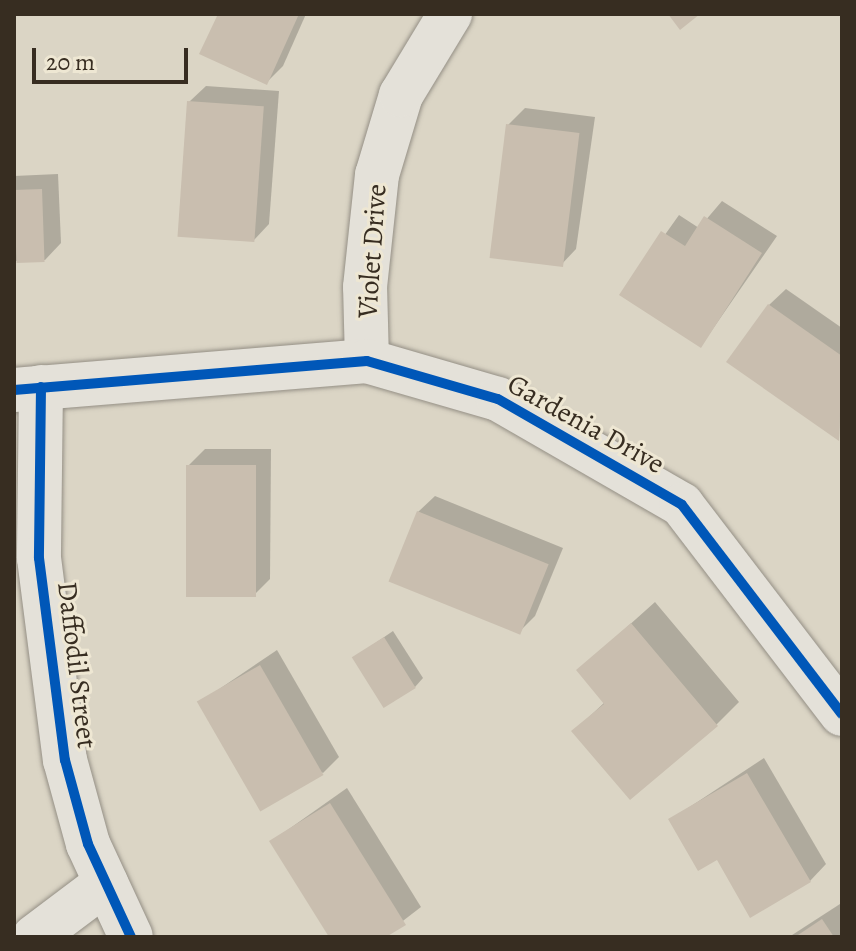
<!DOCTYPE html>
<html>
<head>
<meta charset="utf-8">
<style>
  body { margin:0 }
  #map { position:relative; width:856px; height:951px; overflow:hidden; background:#dbd5c5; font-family:Alegreya,serif }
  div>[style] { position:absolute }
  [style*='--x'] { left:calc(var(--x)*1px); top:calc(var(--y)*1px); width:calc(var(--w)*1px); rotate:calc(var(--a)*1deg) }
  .shadow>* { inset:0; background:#0003 }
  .building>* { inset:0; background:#c9beaf; transform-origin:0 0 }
  .roads { filter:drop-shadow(0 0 2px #948f85) drop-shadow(0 0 2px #948f85) }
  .minor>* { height:44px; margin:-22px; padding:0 22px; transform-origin:22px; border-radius:22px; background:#e4e1d9 }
  .cycleway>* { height:10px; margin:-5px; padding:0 5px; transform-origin:5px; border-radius:5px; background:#0057b8 }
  span { translate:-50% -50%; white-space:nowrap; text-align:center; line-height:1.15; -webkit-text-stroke:6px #eee7d3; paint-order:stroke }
  .street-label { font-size:28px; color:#372d21 }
  .frame { position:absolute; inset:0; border:16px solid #372d21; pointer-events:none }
  .scale { position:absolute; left:32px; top:48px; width:156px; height:36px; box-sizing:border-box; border:4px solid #372d21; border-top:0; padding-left:10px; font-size:24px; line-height:28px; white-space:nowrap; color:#372d21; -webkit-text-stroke:6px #eee7d3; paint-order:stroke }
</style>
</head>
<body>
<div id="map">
  <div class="shadow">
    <i style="clip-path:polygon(220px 14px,306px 14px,283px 66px,267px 82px)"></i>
    <i style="clip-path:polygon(206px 86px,279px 91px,269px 224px,253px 241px,189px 102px)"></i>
    <i style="clip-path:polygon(525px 108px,595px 117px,576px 249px,560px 266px,508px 125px)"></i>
    <i style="clip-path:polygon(58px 174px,61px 243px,45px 260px,14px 261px,14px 176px)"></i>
    <i style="clip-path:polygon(722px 201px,777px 236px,701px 346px,622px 295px,679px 215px,699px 228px)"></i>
    <i style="clip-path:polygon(786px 289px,842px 328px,839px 439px,769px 305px)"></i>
    <i style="clip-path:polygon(205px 449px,271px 449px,270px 579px,253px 596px,188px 466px)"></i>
    <i style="clip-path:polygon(435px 496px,563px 548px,535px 616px,518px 633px,418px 512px)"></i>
    <i style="clip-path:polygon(655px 602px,739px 702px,716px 725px,574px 731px,605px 702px,579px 670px)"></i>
    <i style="clip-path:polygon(393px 631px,423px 678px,415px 687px,355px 657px)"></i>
    <i style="clip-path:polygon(277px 650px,339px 757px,323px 773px,200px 702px)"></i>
    <i style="clip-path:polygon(764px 758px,826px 864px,810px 881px,670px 820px)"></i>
    <i style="clip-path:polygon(347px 788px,421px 907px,382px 937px,331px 937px,272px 841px)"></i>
    <i style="clip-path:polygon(840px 904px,842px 937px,789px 937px)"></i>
  </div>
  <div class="building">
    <i style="clip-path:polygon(218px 14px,299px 14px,267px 85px,199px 54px)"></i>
    <i style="clip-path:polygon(668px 14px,700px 14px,680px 30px)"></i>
    <i style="left:187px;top:101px;width:77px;height:136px;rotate:4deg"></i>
    <i style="left:506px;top:124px;width:74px;height:135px;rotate:7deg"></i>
    <i style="left:42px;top:189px;width:73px;height:28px;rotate:88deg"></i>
    <i style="clip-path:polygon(704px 216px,762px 253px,701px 348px,619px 295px,661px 231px,685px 246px)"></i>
    <i style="clip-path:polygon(768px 304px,842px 356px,839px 441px,726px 362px)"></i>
    <i style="left:186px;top:465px;width:70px;height:132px"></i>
    <i style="left:417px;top:511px;width:142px;height:76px;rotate:22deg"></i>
    <i style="clip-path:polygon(631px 623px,718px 726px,630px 800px,571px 731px,604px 704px,576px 670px)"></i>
    <i style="left:384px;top:637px;width:60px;height:38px;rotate:58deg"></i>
    <i style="left:260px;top:665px;width:127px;height:73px;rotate:60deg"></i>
    <i style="clip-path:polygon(747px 773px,811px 882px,750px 918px,717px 860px,698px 871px,668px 819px)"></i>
    <i style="clip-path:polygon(330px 803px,406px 925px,386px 937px,329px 937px,269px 841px)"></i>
    <i style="clip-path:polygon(822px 919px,834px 937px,795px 937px)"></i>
  </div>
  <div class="roads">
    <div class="minor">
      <i style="--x:367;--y:361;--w:74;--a:-91.5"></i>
      <i style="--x:365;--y:287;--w:113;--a:-83.9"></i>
      <i style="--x:377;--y:175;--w:84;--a:-73.3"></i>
      <i style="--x:401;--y:95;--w:95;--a:-58.8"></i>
      <i style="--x:41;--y:387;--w:171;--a:90.7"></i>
      <i style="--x:39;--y:558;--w:204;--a:82.7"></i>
      <i style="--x:65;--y:760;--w:87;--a:74.7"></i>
      <i style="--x:88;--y:844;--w:102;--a:65.2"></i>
      <i style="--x:14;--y:390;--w:354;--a:-4.7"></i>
      <i style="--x:367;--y:361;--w:136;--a:16.2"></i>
      <i style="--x:498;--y:399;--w:212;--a:29.9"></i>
      <i style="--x:682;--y:505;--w:263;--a:52.6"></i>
      <i style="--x:34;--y:937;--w:90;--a:-36.9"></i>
    </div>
  </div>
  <div class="cycleway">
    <i style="--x:41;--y:387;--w:171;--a:90.7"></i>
    <i style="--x:39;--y:558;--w:204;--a:82.7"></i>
    <i style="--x:65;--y:760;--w:87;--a:74.7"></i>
    <i style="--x:88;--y:844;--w:102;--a:65.2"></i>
    <i style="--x:14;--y:390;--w:354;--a:-4.7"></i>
    <i style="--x:367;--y:361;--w:136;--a:16.2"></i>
    <i style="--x:498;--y:399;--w:212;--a:29.9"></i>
    <i style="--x:682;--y:505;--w:263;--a:52.6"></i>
  </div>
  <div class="street-label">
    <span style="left:372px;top:251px;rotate:-86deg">Violet Drive</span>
    <span style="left:586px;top:424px;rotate:29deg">Gardenia Drive</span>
    <span style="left:77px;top:665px;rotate:83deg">Daffodil Street</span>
  </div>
  <div class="frame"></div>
  <div class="scale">20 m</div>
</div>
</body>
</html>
